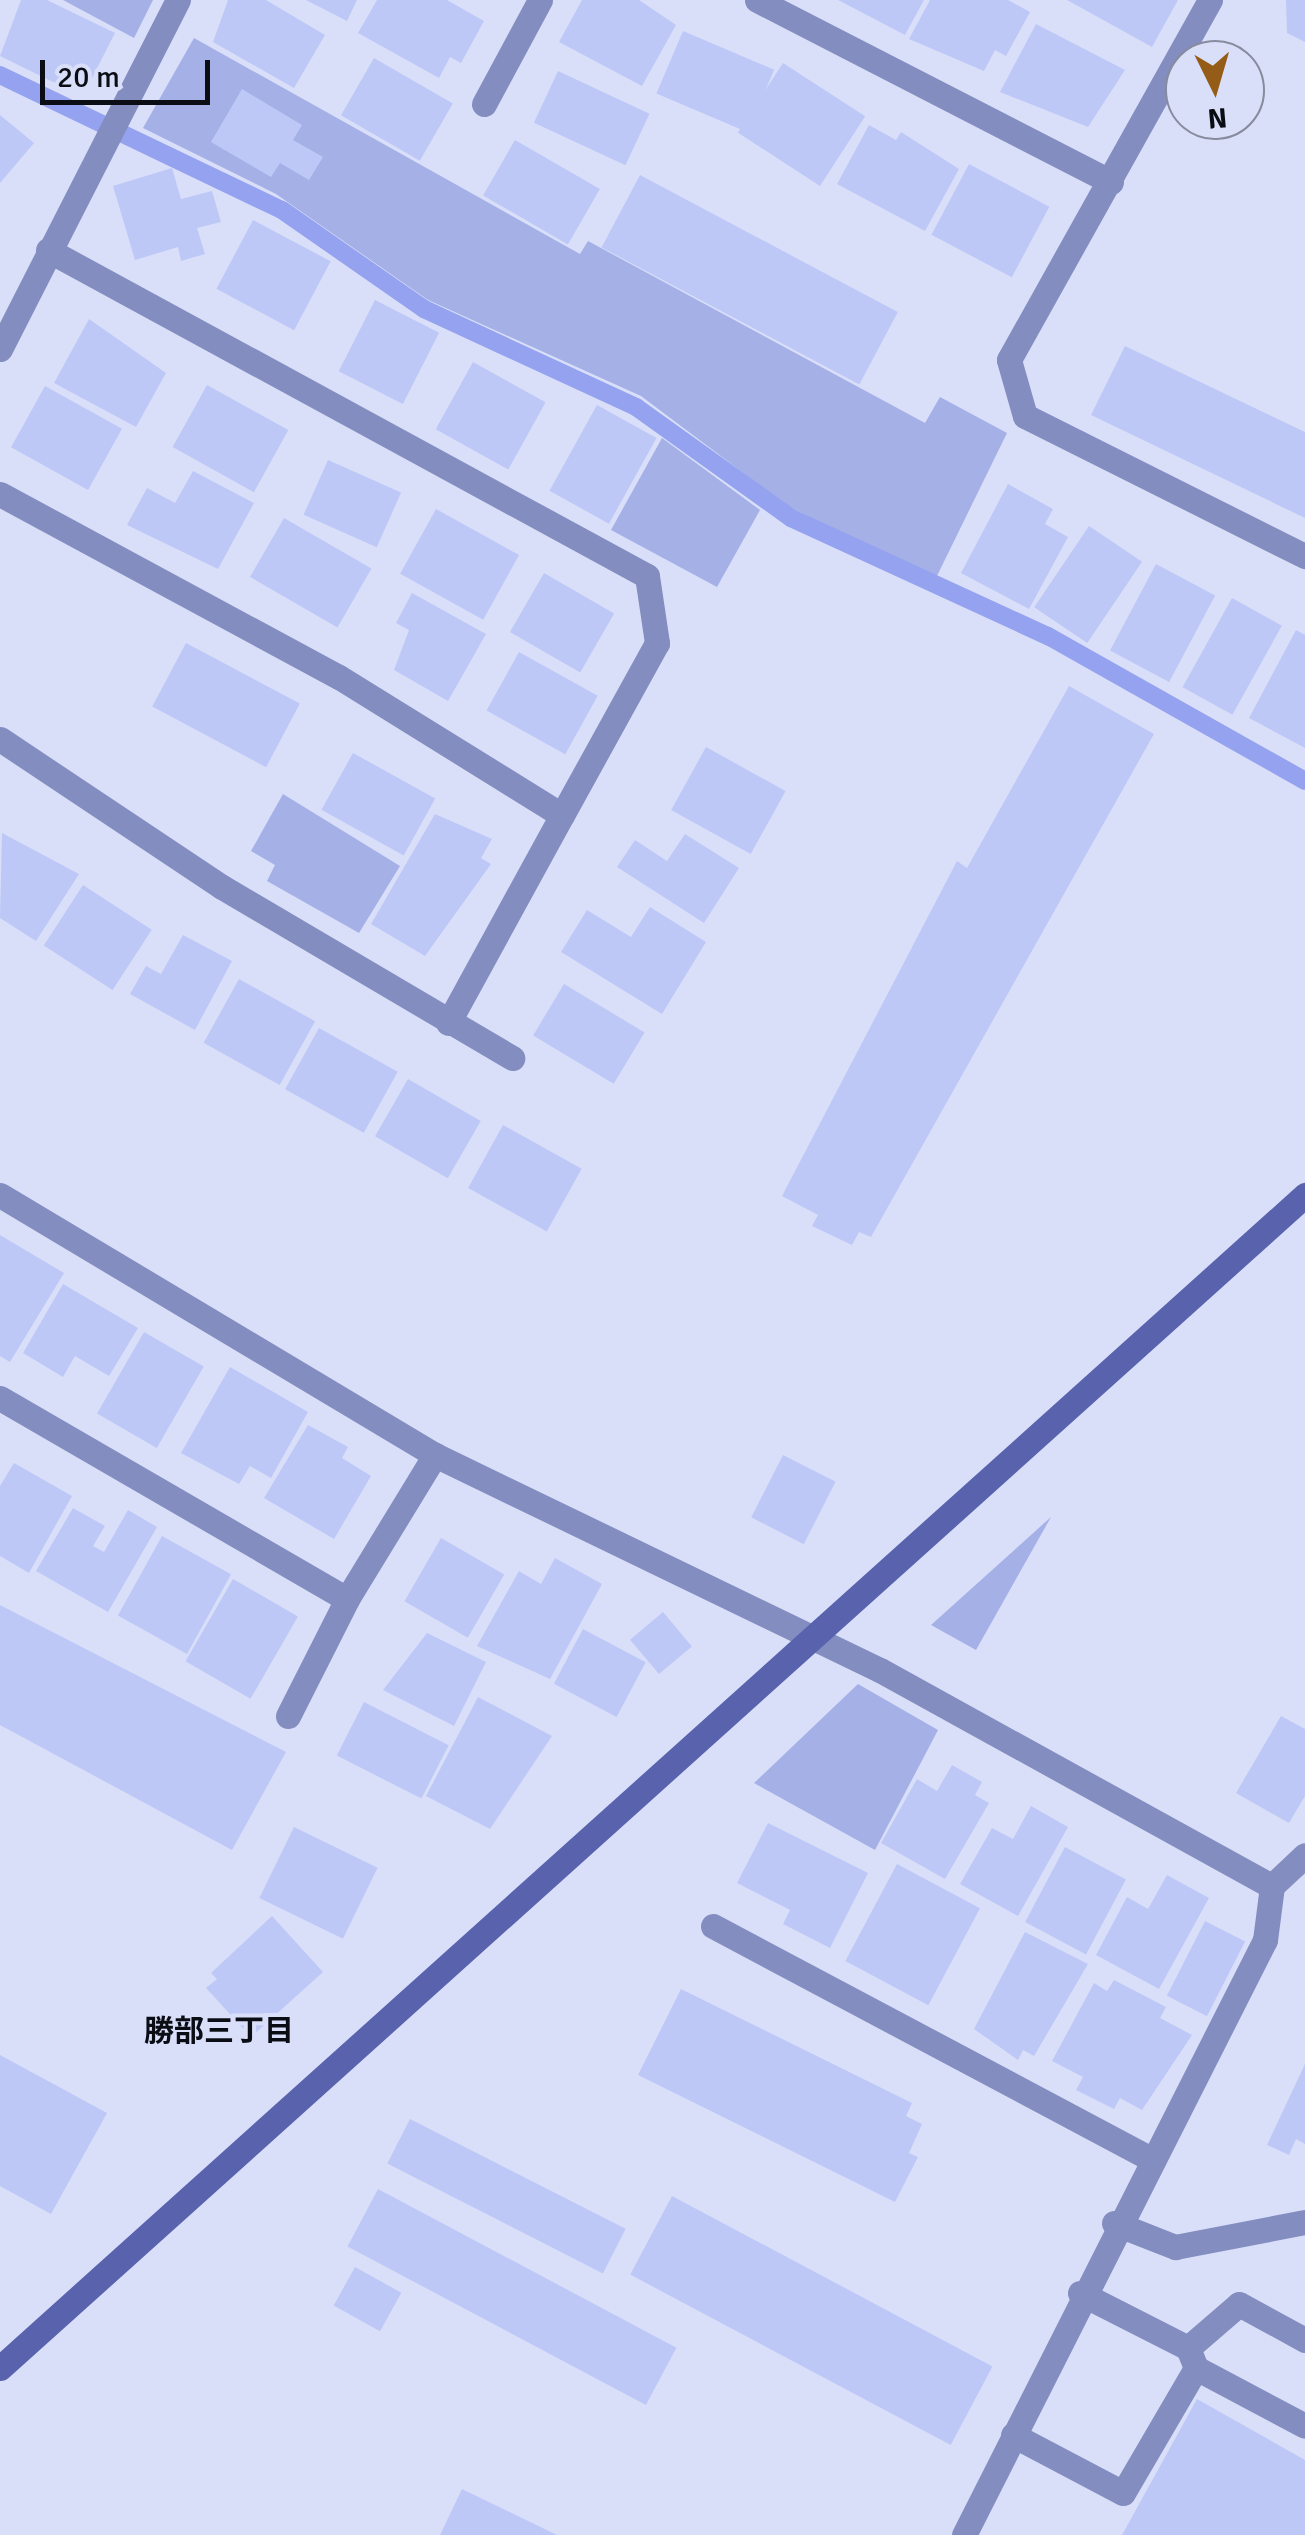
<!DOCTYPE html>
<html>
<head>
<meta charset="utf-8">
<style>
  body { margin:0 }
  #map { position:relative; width:1305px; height:2535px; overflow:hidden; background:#d9dff9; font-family:Signika,"Noto Sans JP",sans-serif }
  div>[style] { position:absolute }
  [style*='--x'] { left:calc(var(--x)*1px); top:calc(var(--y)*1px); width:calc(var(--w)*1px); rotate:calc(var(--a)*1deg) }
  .green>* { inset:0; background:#a5b0e7 }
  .stream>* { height:18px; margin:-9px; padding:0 9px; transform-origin:9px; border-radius:9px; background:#94a2ef }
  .building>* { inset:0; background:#bec8f7; transform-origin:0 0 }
  .lane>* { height:25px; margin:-12.5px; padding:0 12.5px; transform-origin:12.5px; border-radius:12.5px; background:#838dc0 }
  .street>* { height:25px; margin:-12.5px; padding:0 12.5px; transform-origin:12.5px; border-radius:12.5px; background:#838dc0 }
  .secondary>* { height:25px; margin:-12.5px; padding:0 12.5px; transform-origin:12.5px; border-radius:12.5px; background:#5862ad }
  span { translate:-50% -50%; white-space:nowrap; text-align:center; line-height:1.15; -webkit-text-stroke:8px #d9dff9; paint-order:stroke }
  .neighbourhood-label { font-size:30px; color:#0b0d15; font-weight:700 }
  .north { position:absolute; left:1165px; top:40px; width:100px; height:100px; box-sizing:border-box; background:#d9dff9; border:2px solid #878b9e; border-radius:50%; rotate:175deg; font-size:28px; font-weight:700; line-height:40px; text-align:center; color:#0b0d15 }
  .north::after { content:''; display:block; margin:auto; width:35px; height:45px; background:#945c16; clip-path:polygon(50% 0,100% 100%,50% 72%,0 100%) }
  .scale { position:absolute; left:40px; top:60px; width:170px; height:45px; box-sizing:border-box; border:5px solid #0b0d15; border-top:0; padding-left:12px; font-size:30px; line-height:35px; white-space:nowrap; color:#0b0d15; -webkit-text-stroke:8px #d9dff9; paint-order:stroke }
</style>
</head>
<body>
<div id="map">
  <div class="green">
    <i style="clip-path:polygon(63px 0,153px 0,134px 38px)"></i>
    <i style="clip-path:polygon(194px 38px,580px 254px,588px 241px,925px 423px,940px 397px,1007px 433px,934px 582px,786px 505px,641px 396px,428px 300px,276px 194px,143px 128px)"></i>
    <i style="clip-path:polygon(662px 438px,760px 510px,717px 587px,611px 530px)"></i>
    <i style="clip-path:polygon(283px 794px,400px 866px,359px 933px,267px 881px,275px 865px,251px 851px)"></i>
    <i style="clip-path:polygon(1051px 1517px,976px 1650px,931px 1625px)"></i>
    <i style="clip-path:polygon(858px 1684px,938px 1730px,875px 1850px,754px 1783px)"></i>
  </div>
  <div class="stream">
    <i style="--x:0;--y:75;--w:313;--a:25.6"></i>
    <i style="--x:282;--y:210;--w:173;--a:34.9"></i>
    <i style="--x:424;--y:309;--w:234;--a:24.8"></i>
    <i style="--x:636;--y:407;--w:191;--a:35.6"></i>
    <i style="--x:791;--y:518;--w:283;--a:24.7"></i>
    <i style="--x:1048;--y:636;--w:295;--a:29.4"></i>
  </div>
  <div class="building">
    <i style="clip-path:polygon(21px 0,47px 0,115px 33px,88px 86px,67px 75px,61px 86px,0 56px)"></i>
    <i style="clip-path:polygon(228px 0,266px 0,325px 35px,294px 88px,213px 42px)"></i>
    <i style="clip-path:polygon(306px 0,357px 0,347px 21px)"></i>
    <i style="clip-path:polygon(377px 0,447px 0,484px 21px,461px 63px,450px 57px,439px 78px,358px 33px)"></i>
    <i style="clip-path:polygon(582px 0,639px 0,676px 25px,642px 86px,559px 42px)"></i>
    <i style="clip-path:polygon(838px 0,924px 0,905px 35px)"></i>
    <i style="clip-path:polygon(930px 0,1008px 0,1030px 12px,1006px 56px,995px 50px,984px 71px,909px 39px)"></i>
    <i style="clip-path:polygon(1067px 0,1178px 0,1152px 47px)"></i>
    <i style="clip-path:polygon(1286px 0,1305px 0,1305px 42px,1287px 33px)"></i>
    <i style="clip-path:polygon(1036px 24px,1125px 70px,1088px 127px,1000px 92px)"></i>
    <i style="left:683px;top:31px;width:99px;height:68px;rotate:23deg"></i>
    <i style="left:374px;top:58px;width:91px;height:66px;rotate:30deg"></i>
    <i style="left:783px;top:63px;width:98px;height:83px;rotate:33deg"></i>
    <i style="left:558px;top:71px;width:101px;height:57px;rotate:25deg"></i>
    <i style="clip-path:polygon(242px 89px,302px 125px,293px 140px,323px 157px,309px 180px,280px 163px,271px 177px,211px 142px)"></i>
    <i style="clip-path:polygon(0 115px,34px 143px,0 183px)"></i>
    <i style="clip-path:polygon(869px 125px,896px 140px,901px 132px,959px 169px,925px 231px,837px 184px)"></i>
    <i style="left:515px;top:140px;width:98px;height:64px;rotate:30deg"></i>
    <i style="left:969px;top:164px;width:91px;height:80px;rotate:28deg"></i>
    <i style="clip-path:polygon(172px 168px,181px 199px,212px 191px,221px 222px,197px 228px,205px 254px,181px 261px,178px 247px,135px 260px,113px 186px)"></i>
    <i style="left:640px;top:175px;width:292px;height:82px;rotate:28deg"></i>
    <i style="left:253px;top:220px;width:88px;height:78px;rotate:28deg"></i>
    <i style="left:375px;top:300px;width:72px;height:80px;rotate:27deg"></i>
    <i style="clip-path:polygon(89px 319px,166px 373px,136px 427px,54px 383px)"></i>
    <i style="clip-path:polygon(1125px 346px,1305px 432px,1305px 518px,1091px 415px)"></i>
    <i style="left:473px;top:362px;width:83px;height:77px;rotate:29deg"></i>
    <i style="left:207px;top:385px;width:93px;height:71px;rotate:29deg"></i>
    <i style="left:45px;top:386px;width:88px;height:70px;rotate:29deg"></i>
    <i style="left:597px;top:405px;width:68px;height:98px;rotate:29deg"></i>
    <i style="left:328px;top:460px;width:80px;height:60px;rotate:24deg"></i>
    <i style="clip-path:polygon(193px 471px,254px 503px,218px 569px,127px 525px,147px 488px,175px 503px)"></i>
    <i style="clip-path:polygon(1008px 484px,1053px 509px,1045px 524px,1068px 537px,1029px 609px,961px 573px)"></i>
    <i style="left:436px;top:509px;width:95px;height:74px;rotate:29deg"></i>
    <i style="left:284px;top:518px;width:101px;height:68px;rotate:30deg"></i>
    <i style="left:1089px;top:526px;width:64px;height:98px;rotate:34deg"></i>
    <i style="left:1156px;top:564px;width:67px;height:98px;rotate:28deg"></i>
    <i style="left:544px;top:573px;width:81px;height:68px;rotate:30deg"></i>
    <i style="clip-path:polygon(412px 593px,486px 634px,448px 701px,394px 670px,409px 630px,396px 623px)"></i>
    <i style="left:1232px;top:598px;width:57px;height:102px;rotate:29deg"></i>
    <i style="clip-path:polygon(1296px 630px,1305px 635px,1305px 748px,1249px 718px)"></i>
    <i style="left:186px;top:643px;width:129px;height:72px;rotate:28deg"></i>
    <i style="left:519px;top:652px;width:90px;height:67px;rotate:29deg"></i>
    <i style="clip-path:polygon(1069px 686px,1154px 734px,871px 1237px,859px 1232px,852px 1245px,812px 1226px,818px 1215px,782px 1196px,957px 861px,967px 868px)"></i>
    <i style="left:706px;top:747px;width:91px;height:72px;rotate:29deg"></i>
    <i style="left:353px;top:753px;width:94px;height:65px;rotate:29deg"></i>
    <i style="clip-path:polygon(435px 814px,492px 839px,481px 858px,491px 864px,425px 956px,371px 924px)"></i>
    <i style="clip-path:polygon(2px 833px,79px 874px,36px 941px,0 918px)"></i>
    <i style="clip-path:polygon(685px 834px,739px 868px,704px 923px,617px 867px,635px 840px,667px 861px)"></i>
    <i style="left:83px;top:885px;width:82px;height:72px;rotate:33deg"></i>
    <i style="clip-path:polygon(650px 907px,706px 942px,662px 1014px,561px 952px,587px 910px,631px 937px)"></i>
    <i style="clip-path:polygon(183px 935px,232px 961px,195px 1030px,130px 994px,146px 966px,161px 974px)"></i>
    <i style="left:239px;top:979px;width:87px;height:73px;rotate:29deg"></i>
    <i style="left:564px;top:984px;width:94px;height:60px;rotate:31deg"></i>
    <i style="left:319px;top:1028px;width:90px;height:70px;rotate:29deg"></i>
    <i style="left:408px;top:1079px;width:84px;height:66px;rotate:30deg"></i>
    <i style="left:503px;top:1125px;width:90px;height:72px;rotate:29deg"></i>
    <i style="clip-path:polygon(0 1235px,64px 1273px,10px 1362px,0 1356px)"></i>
    <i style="clip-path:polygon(63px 1284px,138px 1328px,109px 1376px,75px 1356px,63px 1377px,23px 1353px)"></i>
    <i style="left:144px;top:1332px;width:69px;height:94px;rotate:30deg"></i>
    <i style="clip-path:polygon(230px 1367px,308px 1412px,271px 1478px,250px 1466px,239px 1484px,181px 1453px)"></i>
    <i style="clip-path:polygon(308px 1425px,348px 1447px,342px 1458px,371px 1476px,334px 1539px,264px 1498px)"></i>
    <i style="left:783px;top:1455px;width:59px;height:70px;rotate:27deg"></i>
    <i style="clip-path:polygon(14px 1463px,72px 1496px,29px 1573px,0 1556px,0 1486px)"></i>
    <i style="clip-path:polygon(73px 1508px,105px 1526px,93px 1546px,104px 1552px,128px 1510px,157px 1527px,108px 1612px,36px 1571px)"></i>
    <i style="left:162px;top:1536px;width:79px;height:91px;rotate:29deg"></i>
    <i style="left:441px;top:1538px;width:73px;height:73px;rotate:30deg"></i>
    <i style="clip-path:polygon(555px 1558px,602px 1584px,550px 1679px,477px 1646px,519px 1571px,541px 1584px)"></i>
    <i style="left:233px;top:1579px;width:75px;height:95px;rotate:30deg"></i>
    <i style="clip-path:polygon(0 1605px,286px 1752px,232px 1850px,0 1725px)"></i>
    <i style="left:663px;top:1612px;width:45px;height:43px;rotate:50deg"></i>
    <i style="left:583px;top:1629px;width:71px;height:62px;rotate:28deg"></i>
    <i style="clip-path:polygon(427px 1633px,486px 1662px,454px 1726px,383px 1690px)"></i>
    <i style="clip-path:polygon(478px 1697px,552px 1736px,490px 1829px,426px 1796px)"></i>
    <i style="left:364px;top:1702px;width:95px;height:60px;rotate:27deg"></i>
    <i style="clip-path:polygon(1281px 1716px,1305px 1729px,1305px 1796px,1289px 1823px,1236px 1793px)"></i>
    <i style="clip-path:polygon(952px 1765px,982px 1782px,975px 1795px,989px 1803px,945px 1879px,881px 1843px,917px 1779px,937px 1791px)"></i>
    <i style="clip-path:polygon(1031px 1806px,1068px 1827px,1018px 1916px,960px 1884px,992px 1828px,1013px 1839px)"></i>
    <i style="clip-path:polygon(768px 1823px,868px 1873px,830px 1948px,783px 1924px,790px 1910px,737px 1883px)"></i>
    <i style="left:294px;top:1827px;width:93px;height:79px;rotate:26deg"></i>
    <i style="left:1065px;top:1847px;width:69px;height:85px;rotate:28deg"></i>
    <i style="left:897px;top:1864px;width:94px;height:110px;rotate:28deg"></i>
    <i style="clip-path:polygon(1167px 1875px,1209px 1898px,1159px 1989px,1096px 1955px,1127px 1897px,1148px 1909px)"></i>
    <i style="clip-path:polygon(272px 1916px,323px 1972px,251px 2037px,206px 1988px,217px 1979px,211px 1973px)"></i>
    <i style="left:1205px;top:1921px;width:45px;height:84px;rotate:27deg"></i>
    <i style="clip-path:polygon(1025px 1932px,1088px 1964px,1034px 2056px,1023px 2050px,1018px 2060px,974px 2029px)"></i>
    <i style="clip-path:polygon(1114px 1980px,1166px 2007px,1160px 2018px,1192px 2035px,1142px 2110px,1120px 2098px,1114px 2109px,1076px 2090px,1083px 2077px,1052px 2061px,1094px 1983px,1107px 1991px)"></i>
    <i style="clip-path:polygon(681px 1989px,912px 2103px,906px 2116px,922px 2124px,909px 2153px,918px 2157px,895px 2202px,638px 2075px)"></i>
    <i style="clip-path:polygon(0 2055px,107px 2113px,51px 2214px,0 2186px)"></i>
    <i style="clip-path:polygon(1305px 2064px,1305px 2144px,1296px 2139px,1289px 2155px,1267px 2145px)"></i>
    <i style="left:410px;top:2119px;width:242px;height:50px;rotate:27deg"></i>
    <i style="left:378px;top:2189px;width:338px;height:65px;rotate:28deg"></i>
    <i style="left:672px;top:2196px;width:363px;height:89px;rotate:28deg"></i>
    <i style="left:355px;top:2267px;width:53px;height:44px;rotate:29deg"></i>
    <i style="clip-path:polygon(1197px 2399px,1305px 2460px,1305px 2535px,1122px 2535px)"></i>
    <i style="clip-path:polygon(462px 2489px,557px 2535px,440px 2535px)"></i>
  </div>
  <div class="lane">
    <i style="--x:0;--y:1398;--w:401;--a:30.1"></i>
    <i style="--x:347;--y:1599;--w:169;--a:-58.6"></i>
    <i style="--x:288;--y:1716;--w:131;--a:-63.2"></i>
    <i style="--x:1114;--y:2223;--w:66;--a:21.5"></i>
    <i style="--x:1175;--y:2247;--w:132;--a:-10.9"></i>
    <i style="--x:1080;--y:2293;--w:121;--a:27"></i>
    <i style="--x:1188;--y:2348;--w:67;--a:-40.8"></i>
    <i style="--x:1239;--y:2304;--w:75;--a:28.6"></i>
    <i style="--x:1190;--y:2353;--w:16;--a:68"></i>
    <i style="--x:1196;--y:2368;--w:123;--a:28"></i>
    <i style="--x:1013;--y:2435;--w:124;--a:27.8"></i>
    <i style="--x:1123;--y:2493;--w:145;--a:-59.7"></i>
  </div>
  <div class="street">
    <i style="--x:757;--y:0;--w:398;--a:27.2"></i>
    <i style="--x:1210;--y:0;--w:412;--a:119.2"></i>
    <i style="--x:1009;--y:360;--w:58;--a:74.1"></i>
    <i style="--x:1025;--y:416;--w:313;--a:26.6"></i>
    <i style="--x:484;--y:104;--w:118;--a:-61.7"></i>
    <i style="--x:48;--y:250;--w:682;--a:28.56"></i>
    <i style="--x:647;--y:576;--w:68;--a:81.5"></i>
    <i style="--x:657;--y:643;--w:196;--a:118.9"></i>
    <i style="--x:0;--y:349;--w:392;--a:-63"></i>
    <i style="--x:0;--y:494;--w:385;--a:28.4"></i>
    <i style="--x:339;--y:677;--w:262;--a:31.8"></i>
    <i style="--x:562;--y:815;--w:237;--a:118.7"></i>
    <i style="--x:0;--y:739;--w:267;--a:33.7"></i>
    <i style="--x:222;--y:887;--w:337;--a:30.5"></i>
    <i style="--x:0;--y:1195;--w:507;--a:30.87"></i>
    <i style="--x:435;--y:1455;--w:494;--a:25.8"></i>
    <i style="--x:880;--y:1670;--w:448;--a:28.9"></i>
    <i style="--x:713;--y:1926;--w:494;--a:28"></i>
    <i style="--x:964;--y:2535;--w:667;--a:-63.17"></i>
    <i style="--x:1265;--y:1940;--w:54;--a:-82.6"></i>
    <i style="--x:1272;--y:1886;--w:45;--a:-43.2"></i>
  </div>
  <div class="secondary">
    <i style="--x:0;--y:2368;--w:1755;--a:-41.95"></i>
  </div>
  <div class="neighbourhood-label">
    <span style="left:219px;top:2032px">勝部三丁目</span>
  </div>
  <div class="north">N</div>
  <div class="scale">20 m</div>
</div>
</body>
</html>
